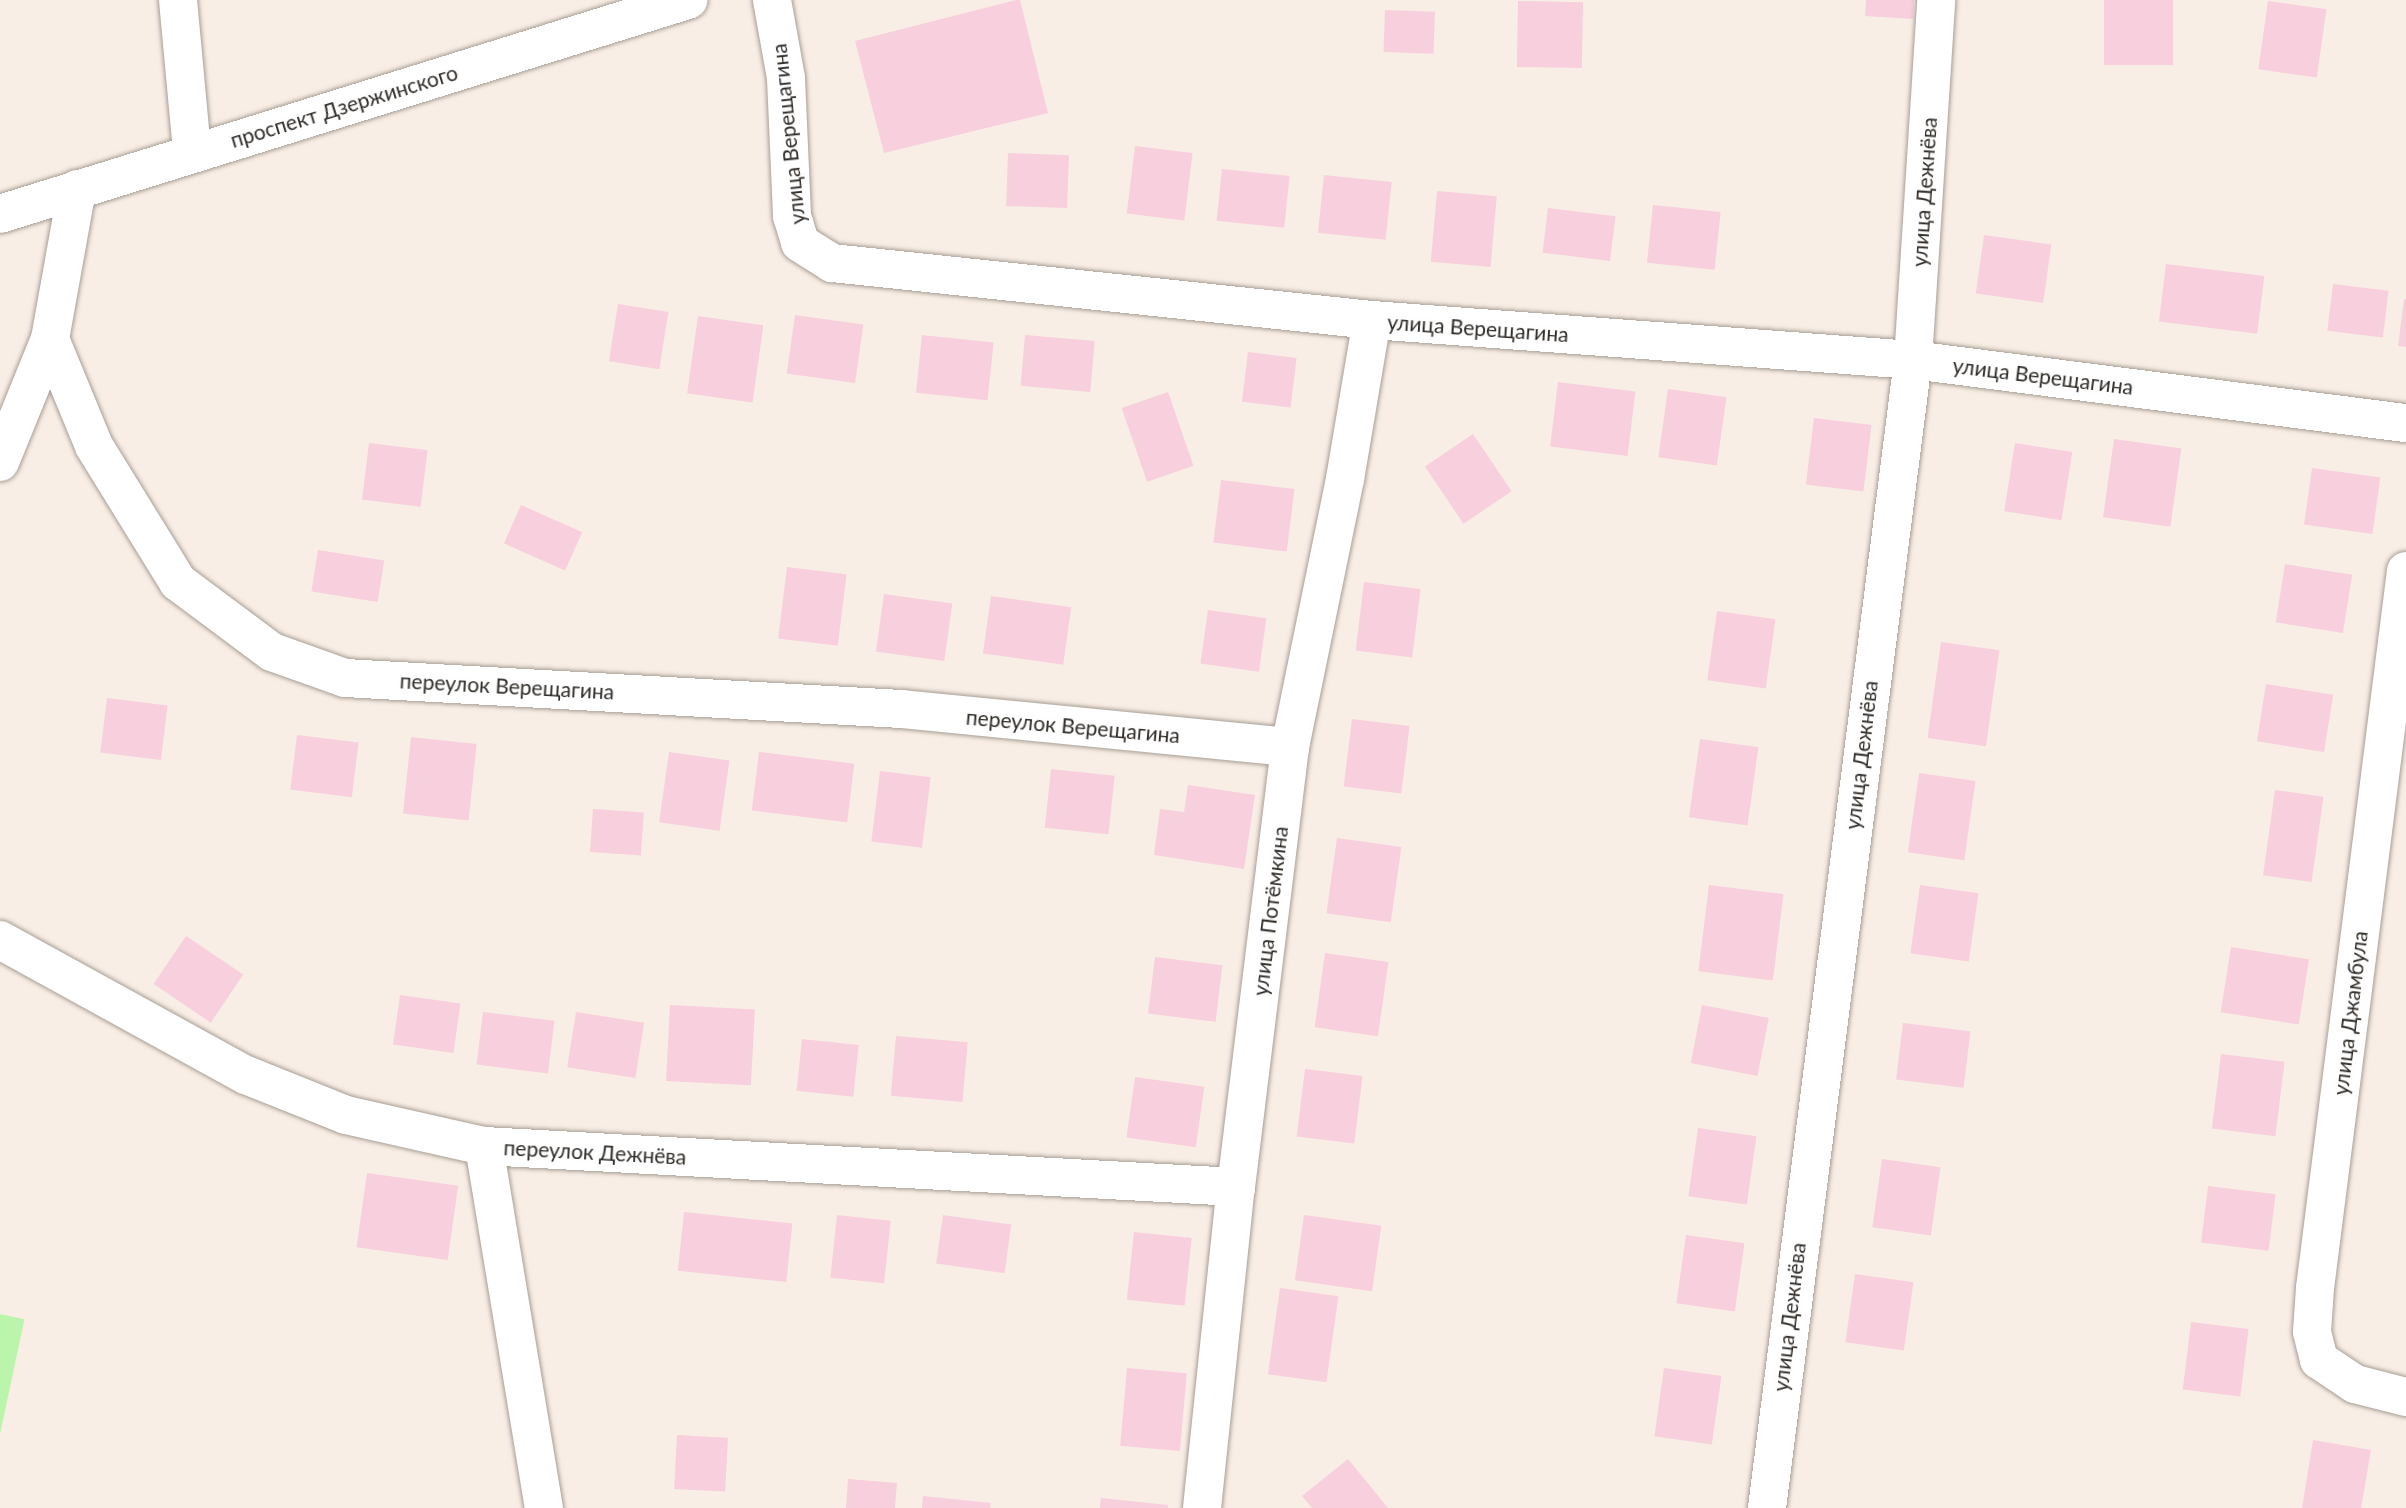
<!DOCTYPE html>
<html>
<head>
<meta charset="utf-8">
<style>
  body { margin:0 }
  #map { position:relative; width:2406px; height:1508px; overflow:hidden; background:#f9eee5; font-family:Lato,sans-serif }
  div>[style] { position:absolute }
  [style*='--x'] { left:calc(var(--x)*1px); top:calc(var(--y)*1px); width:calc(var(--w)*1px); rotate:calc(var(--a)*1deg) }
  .green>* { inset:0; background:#bbf5ac; transform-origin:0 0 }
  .building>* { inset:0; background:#f7cfdd; transform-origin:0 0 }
  .roads { filter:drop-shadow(0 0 2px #a79e95) drop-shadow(0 0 2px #a79e95) }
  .minor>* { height:38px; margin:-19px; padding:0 19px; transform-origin:19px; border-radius:19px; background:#fff }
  span { translate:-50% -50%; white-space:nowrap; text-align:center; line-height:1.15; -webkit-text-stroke:7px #fefefe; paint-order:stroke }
  .street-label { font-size:21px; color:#2f2b27 }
</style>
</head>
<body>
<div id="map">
  <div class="green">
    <i style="left:0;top:1314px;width:25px;height:194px;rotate:12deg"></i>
  </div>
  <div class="building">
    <i style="clip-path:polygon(1016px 0,1020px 0,1048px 113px,884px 153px,855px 41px)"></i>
    <i style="clip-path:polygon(1866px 0,1914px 0,1913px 19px,1865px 16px)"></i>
    <i style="left:2104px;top:0;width:69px;height:65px"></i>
    <i style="left:1518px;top:1px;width:65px;height:66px;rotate:1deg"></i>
    <i style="left:2268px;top:1px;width:59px;height:69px;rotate:8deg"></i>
    <i style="left:1385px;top:10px;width:50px;height:42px;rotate:2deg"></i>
    <i style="left:1135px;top:146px;width:58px;height:68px;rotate:7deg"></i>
    <i style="left:1008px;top:153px;width:61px;height:53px;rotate:2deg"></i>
    <i style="left:1222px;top:169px;width:68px;height:52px;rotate:6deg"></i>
    <i style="left:1324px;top:175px;width:68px;height:58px;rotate:6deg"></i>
    <i style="left:1437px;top:191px;width:60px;height:71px;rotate:5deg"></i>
    <i style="left:1653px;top:205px;width:68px;height:58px;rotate:6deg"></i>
    <i style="left:1548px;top:208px;width:68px;height:45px;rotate:7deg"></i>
    <i style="left:1984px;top:235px;width:68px;height:59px;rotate:8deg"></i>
    <i style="left:2166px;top:264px;width:99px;height:58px;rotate:7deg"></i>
    <i style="left:2333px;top:284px;width:56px;height:47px;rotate:7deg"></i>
    <i style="clip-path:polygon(2404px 299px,2406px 299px,2406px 347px,2398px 346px)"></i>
    <i style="left:618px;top:304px;width:51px;height:58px;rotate:9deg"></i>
    <i style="left:795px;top:315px;width:69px;height:59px;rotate:8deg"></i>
    <i style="left:698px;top:316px;width:66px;height:78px;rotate:8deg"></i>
    <i style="left:922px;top:335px;width:72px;height:58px;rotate:6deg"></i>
    <i style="left:1025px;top:335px;width:70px;height:51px;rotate:5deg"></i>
    <i style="left:1248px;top:352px;width:49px;height:50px;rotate:7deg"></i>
    <i style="left:1558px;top:382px;width:78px;height:65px;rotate:7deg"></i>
    <i style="left:1668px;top:389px;width:59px;height:69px;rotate:8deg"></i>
    <i style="left:1168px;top:392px;width:78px;height:49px;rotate:71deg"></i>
    <i style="left:1814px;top:418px;width:58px;height:67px;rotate:7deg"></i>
    <i style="left:1473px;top:434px;width:69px;height:58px;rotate:56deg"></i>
    <i style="left:2114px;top:439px;width:68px;height:79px;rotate:8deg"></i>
    <i style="left:369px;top:443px;width:59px;height:57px;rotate:7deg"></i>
    <i style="left:2015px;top:443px;width:58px;height:69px;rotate:9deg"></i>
    <i style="left:2312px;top:468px;width:69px;height:57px;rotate:8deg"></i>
    <i style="left:1221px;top:480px;width:74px;height:63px;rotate:7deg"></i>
    <i style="left:521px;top:505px;width:67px;height:42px;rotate:24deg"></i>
    <i style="left:318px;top:550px;width:67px;height:42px;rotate:9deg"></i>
    <i style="left:2285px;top:564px;width:68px;height:59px;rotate:9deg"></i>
    <i style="left:787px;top:567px;width:60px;height:72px;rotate:7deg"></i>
    <i style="left:1364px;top:582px;width:57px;height:69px;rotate:7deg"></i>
    <i style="left:884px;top:594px;width:69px;height:58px;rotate:8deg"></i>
    <i style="left:991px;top:596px;width:81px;height:58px;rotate:8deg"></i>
    <i style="left:1208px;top:610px;width:59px;height:54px;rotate:8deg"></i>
    <i style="left:1717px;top:611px;width:59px;height:70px;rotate:8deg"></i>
    <i style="left:1941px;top:642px;width:59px;height:97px;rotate:8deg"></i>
    <i style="left:2266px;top:684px;width:68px;height:58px;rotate:9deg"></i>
    <i style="left:107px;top:698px;width:61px;height:55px;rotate:7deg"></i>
    <i style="left:1352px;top:719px;width:58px;height:68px;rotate:7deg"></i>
    <i style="left:297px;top:735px;width:62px;height:55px;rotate:7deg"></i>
    <i style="left:411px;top:737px;width:66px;height:77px;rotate:6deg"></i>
    <i style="left:1700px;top:739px;width:59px;height:79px;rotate:8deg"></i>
    <i style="left:669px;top:752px;width:61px;height:71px;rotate:8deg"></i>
    <i style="left:759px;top:752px;width:96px;height:59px;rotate:7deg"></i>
    <i style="left:1051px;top:769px;width:64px;height:59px;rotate:6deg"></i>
    <i style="left:880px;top:771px;width:51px;height:71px;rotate:7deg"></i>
    <i style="left:1919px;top:773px;width:57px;height:80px;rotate:8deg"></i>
    <i style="clip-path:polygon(1188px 785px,1255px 795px,1244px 869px,1154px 855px,1160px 809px,1184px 812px)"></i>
    <i style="left:2275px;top:790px;width:49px;height:86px;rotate:8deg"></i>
    <i style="left:593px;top:809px;width:51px;height:43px;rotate:4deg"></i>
    <i style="left:1337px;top:838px;width:65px;height:76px;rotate:8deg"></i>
    <i style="left:1709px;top:885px;width:75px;height:87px;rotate:7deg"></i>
    <i style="left:1920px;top:885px;width:59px;height:69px;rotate:8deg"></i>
    <i style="left:186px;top:936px;width:69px;height:58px;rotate:34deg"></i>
    <i style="left:2231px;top:947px;width:79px;height:66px;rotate:9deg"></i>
    <i style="left:1325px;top:953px;width:64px;height:75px;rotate:8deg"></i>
    <i style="left:1155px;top:957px;width:68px;height:57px;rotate:7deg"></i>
    <i style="left:400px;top:995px;width:61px;height:50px;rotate:8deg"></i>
    <i style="left:670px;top:1005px;width:85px;height:76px;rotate:3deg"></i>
    <i style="left:1702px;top:1005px;width:68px;height:59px;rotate:11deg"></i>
    <i style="left:483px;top:1012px;width:72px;height:53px;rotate:7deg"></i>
    <i style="left:576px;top:1012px;width:69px;height:56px;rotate:9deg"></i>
    <i style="left:1903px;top:1023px;width:68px;height:57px;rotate:7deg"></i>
    <i style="left:896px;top:1036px;width:72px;height:60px;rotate:5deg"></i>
    <i style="left:802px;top:1039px;width:57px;height:52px;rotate:6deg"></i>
    <i style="left:2221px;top:1054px;width:64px;height:75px;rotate:7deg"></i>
    <i style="left:1305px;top:1069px;width:58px;height:68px;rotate:7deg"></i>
    <i style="left:1135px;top:1077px;width:70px;height:61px;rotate:8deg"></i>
    <i style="left:1698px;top:1128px;width:59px;height:69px;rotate:8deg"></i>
    <i style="left:1882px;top:1159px;width:59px;height:69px;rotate:8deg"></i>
    <i style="left:367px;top:1173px;width:92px;height:75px;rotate:8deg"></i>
    <i style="left:2208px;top:1186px;width:68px;height:57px;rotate:7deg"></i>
    <i style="left:684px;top:1212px;width:109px;height:59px;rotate:6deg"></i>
    <i style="left:837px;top:1215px;width:54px;height:63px;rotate:6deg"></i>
    <i style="left:943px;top:1215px;width:69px;height:49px;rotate:8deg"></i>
    <i style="left:1304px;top:1215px;width:78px;height:66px;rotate:8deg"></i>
    <i style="left:1134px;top:1232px;width:58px;height:68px;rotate:6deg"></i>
    <i style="left:1686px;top:1235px;width:59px;height:69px;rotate:8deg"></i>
    <i style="left:1855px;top:1274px;width:59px;height:69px;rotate:8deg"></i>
    <i style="left:1280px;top:1288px;width:59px;height:87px;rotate:8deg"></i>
    <i style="left:2191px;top:1322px;width:58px;height:68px;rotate:7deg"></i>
    <i style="left:1127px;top:1368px;width:60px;height:78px;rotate:5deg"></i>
    <i style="left:1664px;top:1368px;width:58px;height:69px;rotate:8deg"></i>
    <i style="left:677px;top:1435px;width:51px;height:54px;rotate:3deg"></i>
    <i style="clip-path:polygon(2313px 1440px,2371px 1450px,2361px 1508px,2302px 1508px)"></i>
    <i style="clip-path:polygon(1348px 1459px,1388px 1508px,1312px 1508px,1302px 1496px)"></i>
    <i style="clip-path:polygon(848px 1479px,897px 1483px,895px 1508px,846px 1508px)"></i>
    <i style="clip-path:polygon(923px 1496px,991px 1503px,990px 1508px,922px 1508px)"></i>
    <i style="clip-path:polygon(1101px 1498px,1168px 1505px,1168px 1508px,1100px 1508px)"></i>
  </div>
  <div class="roads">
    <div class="minor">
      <i style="--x:178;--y:0;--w:153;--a:84.7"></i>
      <i style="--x:772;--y:0;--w:79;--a:79.8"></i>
      <i style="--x:786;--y:78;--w:138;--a:87.5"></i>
      <i style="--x:792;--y:216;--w:28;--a:73"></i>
      <i style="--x:800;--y:243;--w:38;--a:32"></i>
      <i style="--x:832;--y:263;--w:543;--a:6.03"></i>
      <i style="--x:1372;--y:320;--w:542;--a:4.23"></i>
      <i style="--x:1913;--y:360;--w:497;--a:7.3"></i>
      <i style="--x:77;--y:189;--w:152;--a:100.2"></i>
      <i style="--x:50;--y:339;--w:116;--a:67.6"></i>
      <i style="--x:94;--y:446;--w:160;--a:58.3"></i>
      <i style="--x:178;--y:582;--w:117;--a:36.7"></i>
      <i style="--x:272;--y:652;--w:77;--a:19.6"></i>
      <i style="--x:345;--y:678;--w:557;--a:3.19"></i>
      <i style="--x:901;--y:709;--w:391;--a:5.6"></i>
      <i style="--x:0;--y:214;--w:721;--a:-17.28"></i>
      <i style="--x:0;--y:462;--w:133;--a:-67.9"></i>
      <i style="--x:2406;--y:571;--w:723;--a:97.23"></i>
      <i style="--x:2315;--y:1288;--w:44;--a:93.9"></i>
      <i style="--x:2312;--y:1332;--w:29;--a:76"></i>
      <i style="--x:2319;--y:1360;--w:43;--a:33.7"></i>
      <i style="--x:2355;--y:1384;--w:53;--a:14.3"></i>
      <i style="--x:0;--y:940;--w:281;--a:28.8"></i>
      <i style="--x:246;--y:1075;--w:108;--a:21.8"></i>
      <i style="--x:346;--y:1115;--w:141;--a:12.7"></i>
      <i style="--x:484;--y:1146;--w:753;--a:3.12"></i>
      <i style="--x:484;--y:1146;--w:367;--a:80.6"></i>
      <i style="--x:1202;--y:1508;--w:323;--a:-84"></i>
      <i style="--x:1236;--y:1187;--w:443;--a:-83"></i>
      <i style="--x:1290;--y:747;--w:274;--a:-78.4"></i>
      <i style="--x:1345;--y:479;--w:161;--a:-80.4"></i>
      <i style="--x:1767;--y:1508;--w:1157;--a:-82.75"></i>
      <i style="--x:1913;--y:360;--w:361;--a:-86.3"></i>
    </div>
  </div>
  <div class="street-label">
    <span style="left:344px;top:106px;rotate:-17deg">проспект Дзержинского</span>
    <span style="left:788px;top:134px;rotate:-96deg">улица Верещагина</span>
    <span style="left:1924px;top:192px;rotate:-86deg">улица Дежнёва</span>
    <span style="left:1478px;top:328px;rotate:4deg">улица Верещагина</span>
    <span style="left:2043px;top:376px;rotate:7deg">улица Верещагина</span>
    <span style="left:507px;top:686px;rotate:3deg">переулок Верещагина</span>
    <span style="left:1073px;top:726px;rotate:5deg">переулок Верещагина</span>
    <span style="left:1861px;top:755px;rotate:-83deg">улица Дежнёва</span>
    <span style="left:1270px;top:911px;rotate:-83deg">улица Потёмкина</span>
    <span style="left:2350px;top:1013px;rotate:-83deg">улица Джамбула</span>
    <span style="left:595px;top:1152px;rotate:3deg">переулок Дежнёва</span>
    <span style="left:1789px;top:1317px;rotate:-83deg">улица Дежнёва</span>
  </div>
</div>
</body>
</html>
